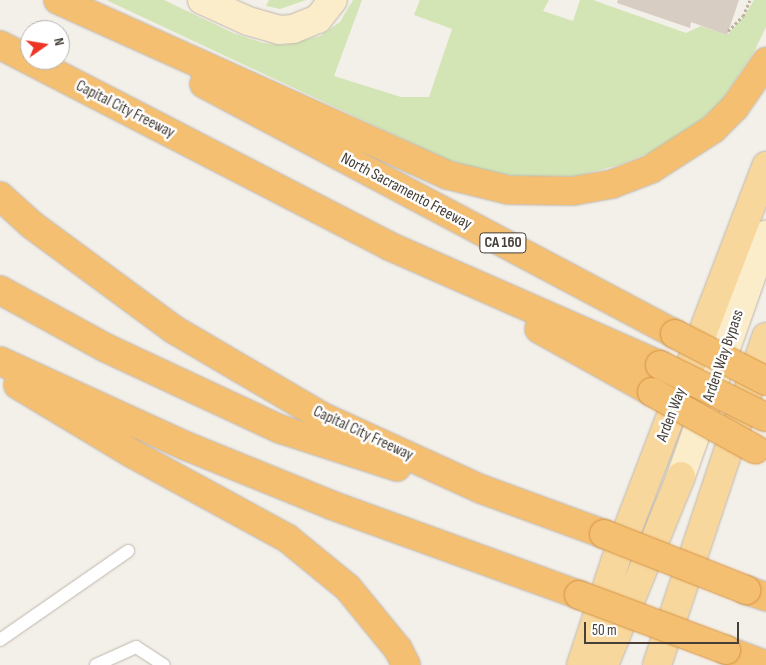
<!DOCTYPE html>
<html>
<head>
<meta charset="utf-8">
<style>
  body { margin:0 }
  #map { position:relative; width:766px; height:665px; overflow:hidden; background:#f3efe9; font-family:"Sofia Sans Condensed",sans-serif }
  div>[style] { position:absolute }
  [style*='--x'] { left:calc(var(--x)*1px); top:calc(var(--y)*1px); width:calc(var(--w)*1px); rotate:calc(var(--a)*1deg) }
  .green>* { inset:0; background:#d3e5b4 }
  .building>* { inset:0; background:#d7cdc2 }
  .path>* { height:3px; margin-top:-1.5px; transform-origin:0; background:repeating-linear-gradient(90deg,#bfb19e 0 2.5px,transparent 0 5px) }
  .roads { filter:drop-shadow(0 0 1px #beb6ac) drop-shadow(0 0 1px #beb6ac) }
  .lane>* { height:12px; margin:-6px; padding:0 6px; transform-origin:6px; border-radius:6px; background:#fff }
  .secondary>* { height:28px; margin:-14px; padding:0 14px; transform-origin:14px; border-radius:14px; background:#fbecca }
  .primary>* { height:28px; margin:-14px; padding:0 14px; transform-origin:14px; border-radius:14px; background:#f8d79c }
  .highway>* { height:28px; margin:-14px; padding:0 14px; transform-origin:14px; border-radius:14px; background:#f5bf71 }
  .bridges { filter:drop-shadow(0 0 1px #d49341) drop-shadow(0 0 1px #d49341) }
  .highway-bridge>* { height:28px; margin:-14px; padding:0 14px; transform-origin:14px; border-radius:14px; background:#f5bf71 }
  span { translate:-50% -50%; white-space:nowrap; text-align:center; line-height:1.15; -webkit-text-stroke:5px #fff; paint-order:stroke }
  .shield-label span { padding:1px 4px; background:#fff; border:1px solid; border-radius:4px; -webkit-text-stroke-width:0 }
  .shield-label { font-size:15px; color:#463f37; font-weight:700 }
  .street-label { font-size:16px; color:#463f37 }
  .north { position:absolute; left:20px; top:20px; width:50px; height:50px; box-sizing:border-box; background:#fff; border:1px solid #b5b2af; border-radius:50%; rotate:77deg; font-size:14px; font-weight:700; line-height:20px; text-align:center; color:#463f37 }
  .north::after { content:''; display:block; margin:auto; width:18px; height:22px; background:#ed3425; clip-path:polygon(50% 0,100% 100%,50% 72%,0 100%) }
  .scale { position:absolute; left:584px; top:622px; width:155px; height:22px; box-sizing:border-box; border:2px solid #463f37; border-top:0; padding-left:6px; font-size:15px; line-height:18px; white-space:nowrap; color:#463f37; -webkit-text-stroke:4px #fff; paint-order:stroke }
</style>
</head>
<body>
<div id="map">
  <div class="green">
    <i style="clip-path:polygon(106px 0,164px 0,233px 33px,263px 43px,285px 45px,320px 36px,340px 22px,353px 0,362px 0,334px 76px,401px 97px,429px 97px,452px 29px,414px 15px,420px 0,549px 0,543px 11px,573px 21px,580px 0,593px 0,686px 33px,701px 26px,727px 35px,743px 18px,754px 0,766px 0,766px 27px,754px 52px,722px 100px,699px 122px,654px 151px,619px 165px,577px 176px,524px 177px,482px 171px,446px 159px)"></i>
    <i style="clip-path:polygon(269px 0,306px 0,280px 9px,266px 6px)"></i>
  </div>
  <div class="building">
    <i style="clip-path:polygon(618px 0,739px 0,727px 35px,691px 22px,690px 28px,617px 3px)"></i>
  </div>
  <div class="path">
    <i style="--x:728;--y:31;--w:21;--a:-45"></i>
    <i style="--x:743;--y:16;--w:17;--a:-66"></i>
  </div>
  <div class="roads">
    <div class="lane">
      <i style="--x:0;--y:640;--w:156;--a:-34.8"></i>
      <i style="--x:96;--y:665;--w:44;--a:-24.2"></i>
      <i style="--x:136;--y:647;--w:33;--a:33"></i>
    </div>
    <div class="secondary">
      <i style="--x:202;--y:0;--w:51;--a:24.5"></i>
      <i style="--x:248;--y:21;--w:32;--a:16"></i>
      <i style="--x:279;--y:30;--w:14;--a:-4"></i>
      <i style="--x:293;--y:29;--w:27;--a:-22"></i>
      <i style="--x:318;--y:19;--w:24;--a:-52"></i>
      <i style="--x:681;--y:476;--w:256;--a:-70.6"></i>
    </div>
    <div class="primary">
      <i style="--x:581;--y:665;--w:108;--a:-71.7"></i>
      <i style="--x:615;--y:562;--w:424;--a:-69.1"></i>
      <i style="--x:604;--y:665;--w:204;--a:-67.8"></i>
      <i style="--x:657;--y:665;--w:346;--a:-71.6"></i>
    </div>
    <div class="highway">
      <i style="--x:58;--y:0;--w:427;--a:24.2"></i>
      <i style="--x:447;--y:175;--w:64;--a:13.6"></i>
      <i style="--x:509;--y:190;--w:64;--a:0.9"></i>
      <i style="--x:573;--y:191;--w:40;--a:-10"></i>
      <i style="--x:612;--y:184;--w:42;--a:-21"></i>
      <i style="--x:651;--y:169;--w:74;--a:-32.8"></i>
      <i style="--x:713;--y:129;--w:31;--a:-45"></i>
      <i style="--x:735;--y:107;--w:55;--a:-55.4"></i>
      <i style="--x:0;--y:45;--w:438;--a:27.3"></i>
      <i style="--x:389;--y:246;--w:296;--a:23.7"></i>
      <i style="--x:204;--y:84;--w:533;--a:27.96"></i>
      <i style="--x:0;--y:196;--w:43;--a:42.2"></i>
      <i style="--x:32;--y:225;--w:175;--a:36.4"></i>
      <i style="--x:173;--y:329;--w:174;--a:30.4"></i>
      <i style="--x:323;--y:417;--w:174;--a:24.5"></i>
      <i style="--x:481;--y:489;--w:131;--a:20.1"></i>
      <i style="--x:0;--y:290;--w:121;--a:28.7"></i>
      <i style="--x:106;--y:348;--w:192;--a:25"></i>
      <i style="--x:280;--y:429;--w:123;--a:18"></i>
      <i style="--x:539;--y:329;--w:129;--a:29.1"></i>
      <i style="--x:0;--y:361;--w:205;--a:24.6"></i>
      <i style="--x:186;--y:446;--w:157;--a:22.1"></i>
      <i style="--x:331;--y:505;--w:264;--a:19.9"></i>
      <i style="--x:18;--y:385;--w:132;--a:31"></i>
      <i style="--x:131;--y:453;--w:178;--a:28.6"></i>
      <i style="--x:287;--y:538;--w:79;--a:39.3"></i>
      <i style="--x:348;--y:588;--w:79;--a:50.7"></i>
      <i style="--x:398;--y:649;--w:18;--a:63"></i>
      <i style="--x:746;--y:590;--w:21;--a:19"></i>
      <i style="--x:726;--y:650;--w:43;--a:20.6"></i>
    </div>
  </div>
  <div class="bridges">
    <div class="highway-bridge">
      <i style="--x:675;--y:334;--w:102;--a:27.3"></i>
      <i style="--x:660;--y:365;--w:117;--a:26.3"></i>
      <i style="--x:652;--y:392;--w:118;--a:29"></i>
      <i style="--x:604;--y:534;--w:153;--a:21.5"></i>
      <i style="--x:579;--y:595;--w:157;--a:20.5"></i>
    </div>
  </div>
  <div class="shield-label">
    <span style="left:503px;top:243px">CA 160</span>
  </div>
  <div class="street-label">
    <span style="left:125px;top:110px;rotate:27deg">Capital City Freeway</span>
    <span style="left:406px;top:192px;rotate:28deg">North Sacramento Freeway</span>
    <span style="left:724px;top:356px;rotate:-71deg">Arden Way Bypass</span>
    <span style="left:672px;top:415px;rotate:-69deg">Arden Way</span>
    <span style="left:363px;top:434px;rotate:25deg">Capital City Freeway</span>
  </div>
  <div class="north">N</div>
  <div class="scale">50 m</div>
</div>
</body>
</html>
